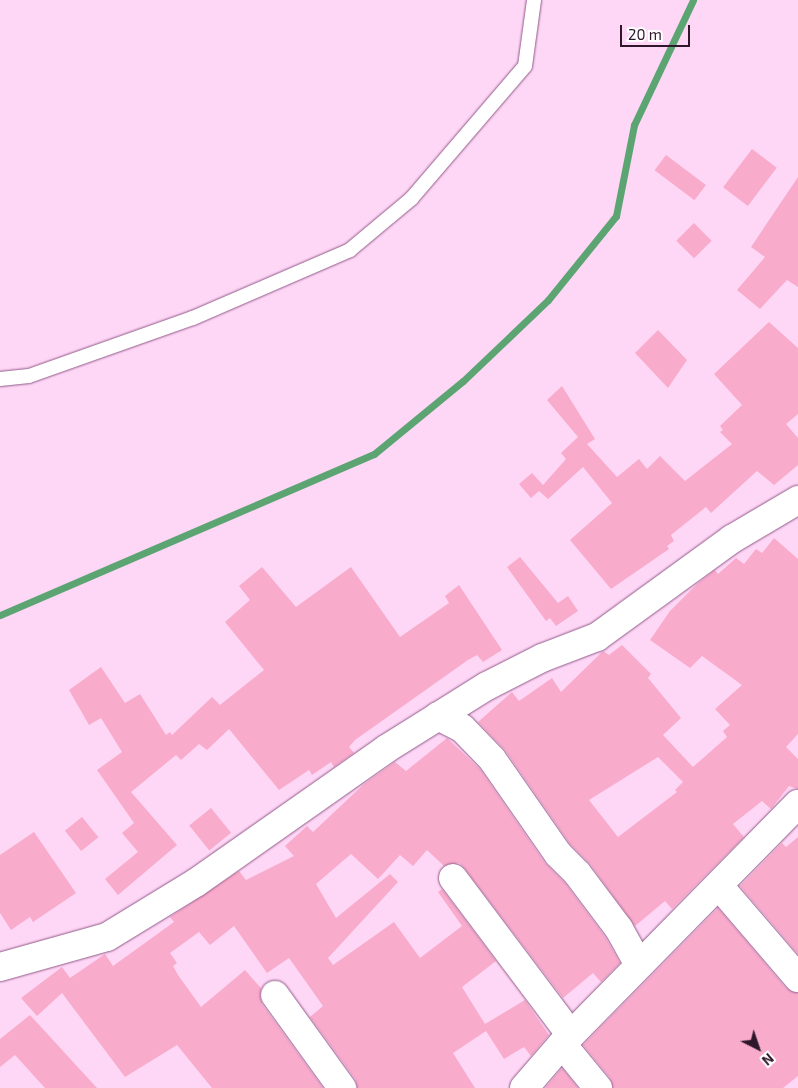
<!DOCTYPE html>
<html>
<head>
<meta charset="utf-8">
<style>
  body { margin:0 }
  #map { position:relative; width:798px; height:1088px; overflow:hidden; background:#fed7f6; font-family:"Exo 2",sans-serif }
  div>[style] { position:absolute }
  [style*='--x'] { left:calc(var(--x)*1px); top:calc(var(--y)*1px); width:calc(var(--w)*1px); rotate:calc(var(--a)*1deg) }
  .stream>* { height:7px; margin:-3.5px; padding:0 3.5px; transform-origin:3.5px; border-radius:3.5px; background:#5ca573 }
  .building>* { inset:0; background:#f9abcb; transform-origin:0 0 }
  .roads { filter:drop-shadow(0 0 1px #925988) drop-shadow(0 0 1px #925988) }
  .lane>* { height:14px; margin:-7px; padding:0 7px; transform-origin:7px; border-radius:7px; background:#fff }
  .street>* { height:28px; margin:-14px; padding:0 14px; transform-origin:14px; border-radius:14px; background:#fff }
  span { translate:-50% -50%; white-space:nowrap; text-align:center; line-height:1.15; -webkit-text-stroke:5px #fff; paint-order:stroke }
  .north { position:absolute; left:733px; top:1023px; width:50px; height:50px; -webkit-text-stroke:4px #fff; paint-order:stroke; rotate:139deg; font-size:14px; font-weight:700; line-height:20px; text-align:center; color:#2e172b }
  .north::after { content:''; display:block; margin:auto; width:18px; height:22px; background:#2e172b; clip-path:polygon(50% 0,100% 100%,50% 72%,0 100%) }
  .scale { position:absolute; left:620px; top:25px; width:70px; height:22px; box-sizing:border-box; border:2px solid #2e172b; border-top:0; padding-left:6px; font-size:15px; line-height:18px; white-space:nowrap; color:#2e172b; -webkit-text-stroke:4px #fff; paint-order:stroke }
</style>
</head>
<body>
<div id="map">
  <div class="stream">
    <i style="--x:0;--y:615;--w:407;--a:-23.3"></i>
    <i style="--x:374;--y:454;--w:115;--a:-39.4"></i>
    <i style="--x:463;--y:381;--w:117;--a:-43.6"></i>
    <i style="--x:548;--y:300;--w:108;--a:-51"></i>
    <i style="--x:616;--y:216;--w:93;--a:-78.8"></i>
    <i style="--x:634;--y:125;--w:138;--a:-64.7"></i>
  </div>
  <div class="building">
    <i style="left:752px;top:149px;width:31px;height:48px;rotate:37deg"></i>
    <i style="left:666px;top:155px;width:50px;height:19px;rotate:37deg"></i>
    <i style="clip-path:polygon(798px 177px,798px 287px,787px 280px,760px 309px,737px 290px,765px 257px,751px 247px)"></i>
    <i style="left:694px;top:223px;width:25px;height:25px;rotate:45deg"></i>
    <i style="clip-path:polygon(769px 322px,798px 348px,798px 414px,786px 424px,798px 438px,798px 465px,774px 485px,757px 471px,711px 513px,706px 507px,671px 535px,674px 541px,667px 546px,669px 549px,611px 589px,570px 540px,612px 503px,583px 467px,548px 499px,539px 491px,531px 498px,519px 484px,532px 473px,543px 485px,566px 459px,561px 453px,578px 437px,547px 400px,562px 386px,595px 439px,587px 444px,617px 477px,639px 459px,647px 469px,660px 456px,685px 481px,732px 444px,720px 432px,723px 430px,720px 426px,742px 405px,714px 374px)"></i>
    <i style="clip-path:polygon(658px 330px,687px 360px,668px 388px,635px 353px)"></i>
    <i style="clip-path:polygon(evenodd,774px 538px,798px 559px,798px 734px,786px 747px,798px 759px,798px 789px,789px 786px,771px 809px,762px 801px,733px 824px,744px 837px,672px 909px,665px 901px,635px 926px,590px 864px,570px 844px,505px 750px,478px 722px,512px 692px,519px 701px,552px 678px,561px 692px,603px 651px,609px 655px,622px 645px,651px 674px,648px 678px,681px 718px,663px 735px,693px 767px,727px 737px,723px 731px,730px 725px,715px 709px,742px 685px,702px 656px,690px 668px,650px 640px,670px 611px,697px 584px,715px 570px,718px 574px,736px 558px,744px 564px,756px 549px,762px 553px,774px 538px,658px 757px,683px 782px,675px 790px,677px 792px,618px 837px,589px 800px,658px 757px)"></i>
    <i style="clip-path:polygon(520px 557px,558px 603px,568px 596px,578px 611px,556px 626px,550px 618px,546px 621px,507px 567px)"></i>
    <i style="clip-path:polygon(262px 567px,296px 607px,351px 567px,400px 637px,449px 603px,445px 596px,459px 585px,502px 650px,483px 662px,477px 655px,468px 660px,355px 740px,349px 747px,354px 753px,334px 767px,331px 762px,312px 775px,309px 770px,279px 790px,229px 729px,207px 750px,199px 744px,181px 760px,176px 755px,131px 792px,177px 845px,118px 895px,105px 879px,138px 852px,122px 833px,134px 823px,97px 770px,122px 752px,101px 718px,89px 725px,69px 690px,101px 667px,125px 703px,140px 694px,166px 735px,170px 732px,172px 735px,212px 697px,220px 705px,264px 670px,225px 622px,250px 600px,239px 586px)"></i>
    <i style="clip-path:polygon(447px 738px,480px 769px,545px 863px,565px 883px,606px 938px,620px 963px,601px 982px,593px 973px,563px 998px,465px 869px,459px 863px,444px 866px,427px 850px,413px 866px,400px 855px,378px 879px,351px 854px,316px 884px,336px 918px,390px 874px,398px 882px,328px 958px,333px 965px,394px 922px,420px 958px,462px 926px,438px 892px,442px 889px,496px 961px,462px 987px,485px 1024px,525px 1000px,549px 1035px,531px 1056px,524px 1047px,504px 1059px,486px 1031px,453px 1053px,475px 1088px,357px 1088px,355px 1079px,310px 1017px,323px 1006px,289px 958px,267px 973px,234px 926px,210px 945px,199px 932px,170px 953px,177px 963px,173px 966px,178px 975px,201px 1007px,245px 970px,261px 988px,262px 1004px,323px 1088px,212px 1088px,177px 1045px,125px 1077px,62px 993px,37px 1016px,21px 998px,62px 967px,70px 978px,105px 954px,113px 966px,174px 922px,170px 917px,239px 871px,246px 880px,294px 856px,285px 846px,307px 826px,313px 832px,364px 784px,395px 762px,406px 771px)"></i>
    <i style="left:211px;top:808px;width:32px;height:28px;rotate:51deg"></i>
    <i style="left:82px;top:817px;width:26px;height:22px;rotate:51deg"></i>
    <i style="clip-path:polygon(34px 832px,76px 893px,33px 922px,30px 917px,11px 930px,0 913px,0 855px)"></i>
    <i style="clip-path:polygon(798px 837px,798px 954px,740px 886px,782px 843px,786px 847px)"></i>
    <i style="clip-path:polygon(718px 908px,786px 988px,798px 993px,798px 1076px,783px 1088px,613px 1088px,610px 1078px,583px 1045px)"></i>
    <i style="clip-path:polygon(30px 1015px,97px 1088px,45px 1088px,15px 1055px,0 1067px,0 1039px)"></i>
    <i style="clip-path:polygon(562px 1068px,578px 1088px,545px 1088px)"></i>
  </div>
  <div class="roads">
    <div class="lane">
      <i style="--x:0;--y:379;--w:29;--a:-6"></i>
      <i style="--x:29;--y:376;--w:174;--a:-19.5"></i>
      <i style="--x:193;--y:318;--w:171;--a:-23.4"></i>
      <i style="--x:350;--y:250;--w:80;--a:-39.9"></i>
      <i style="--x:411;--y:199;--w:175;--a:-49.4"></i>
      <i style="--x:525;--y:66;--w:67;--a:-82.2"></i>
    </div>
    <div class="street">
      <i style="--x:438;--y:716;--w:27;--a:27"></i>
      <i style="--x:462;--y:728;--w:43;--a:45.9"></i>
      <i style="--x:492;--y:759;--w:116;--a:55.2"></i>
      <i style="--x:558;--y:854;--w:27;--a:45"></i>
      <i style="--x:577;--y:873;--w:70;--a:53.1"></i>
      <i style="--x:619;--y:929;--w:41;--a:60.9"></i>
      <i style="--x:453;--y:878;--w:196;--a:53.1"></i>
      <i style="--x:720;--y:887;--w:120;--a:49.4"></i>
      <i style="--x:0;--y:967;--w:111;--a:-15.7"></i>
      <i style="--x:107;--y:937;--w:105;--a:-31.4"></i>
      <i style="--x:197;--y:882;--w:231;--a:-35.1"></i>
      <i style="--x:386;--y:749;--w:119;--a:-32"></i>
      <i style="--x:487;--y:686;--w:62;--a:-27"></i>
      <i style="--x:542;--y:658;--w:59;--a:-20.9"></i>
      <i style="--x:597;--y:637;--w:167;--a:-36"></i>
      <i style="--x:732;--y:539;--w:77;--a:-30.6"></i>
      <i style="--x:275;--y:995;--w:115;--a:54.2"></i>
      <i style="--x:562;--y:1044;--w:57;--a:50.7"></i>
      <i style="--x:524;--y:1088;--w:58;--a:-49.2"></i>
      <i style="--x:562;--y:1044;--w:337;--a:-45.5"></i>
    </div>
  </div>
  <div class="north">N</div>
  <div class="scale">20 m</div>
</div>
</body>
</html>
